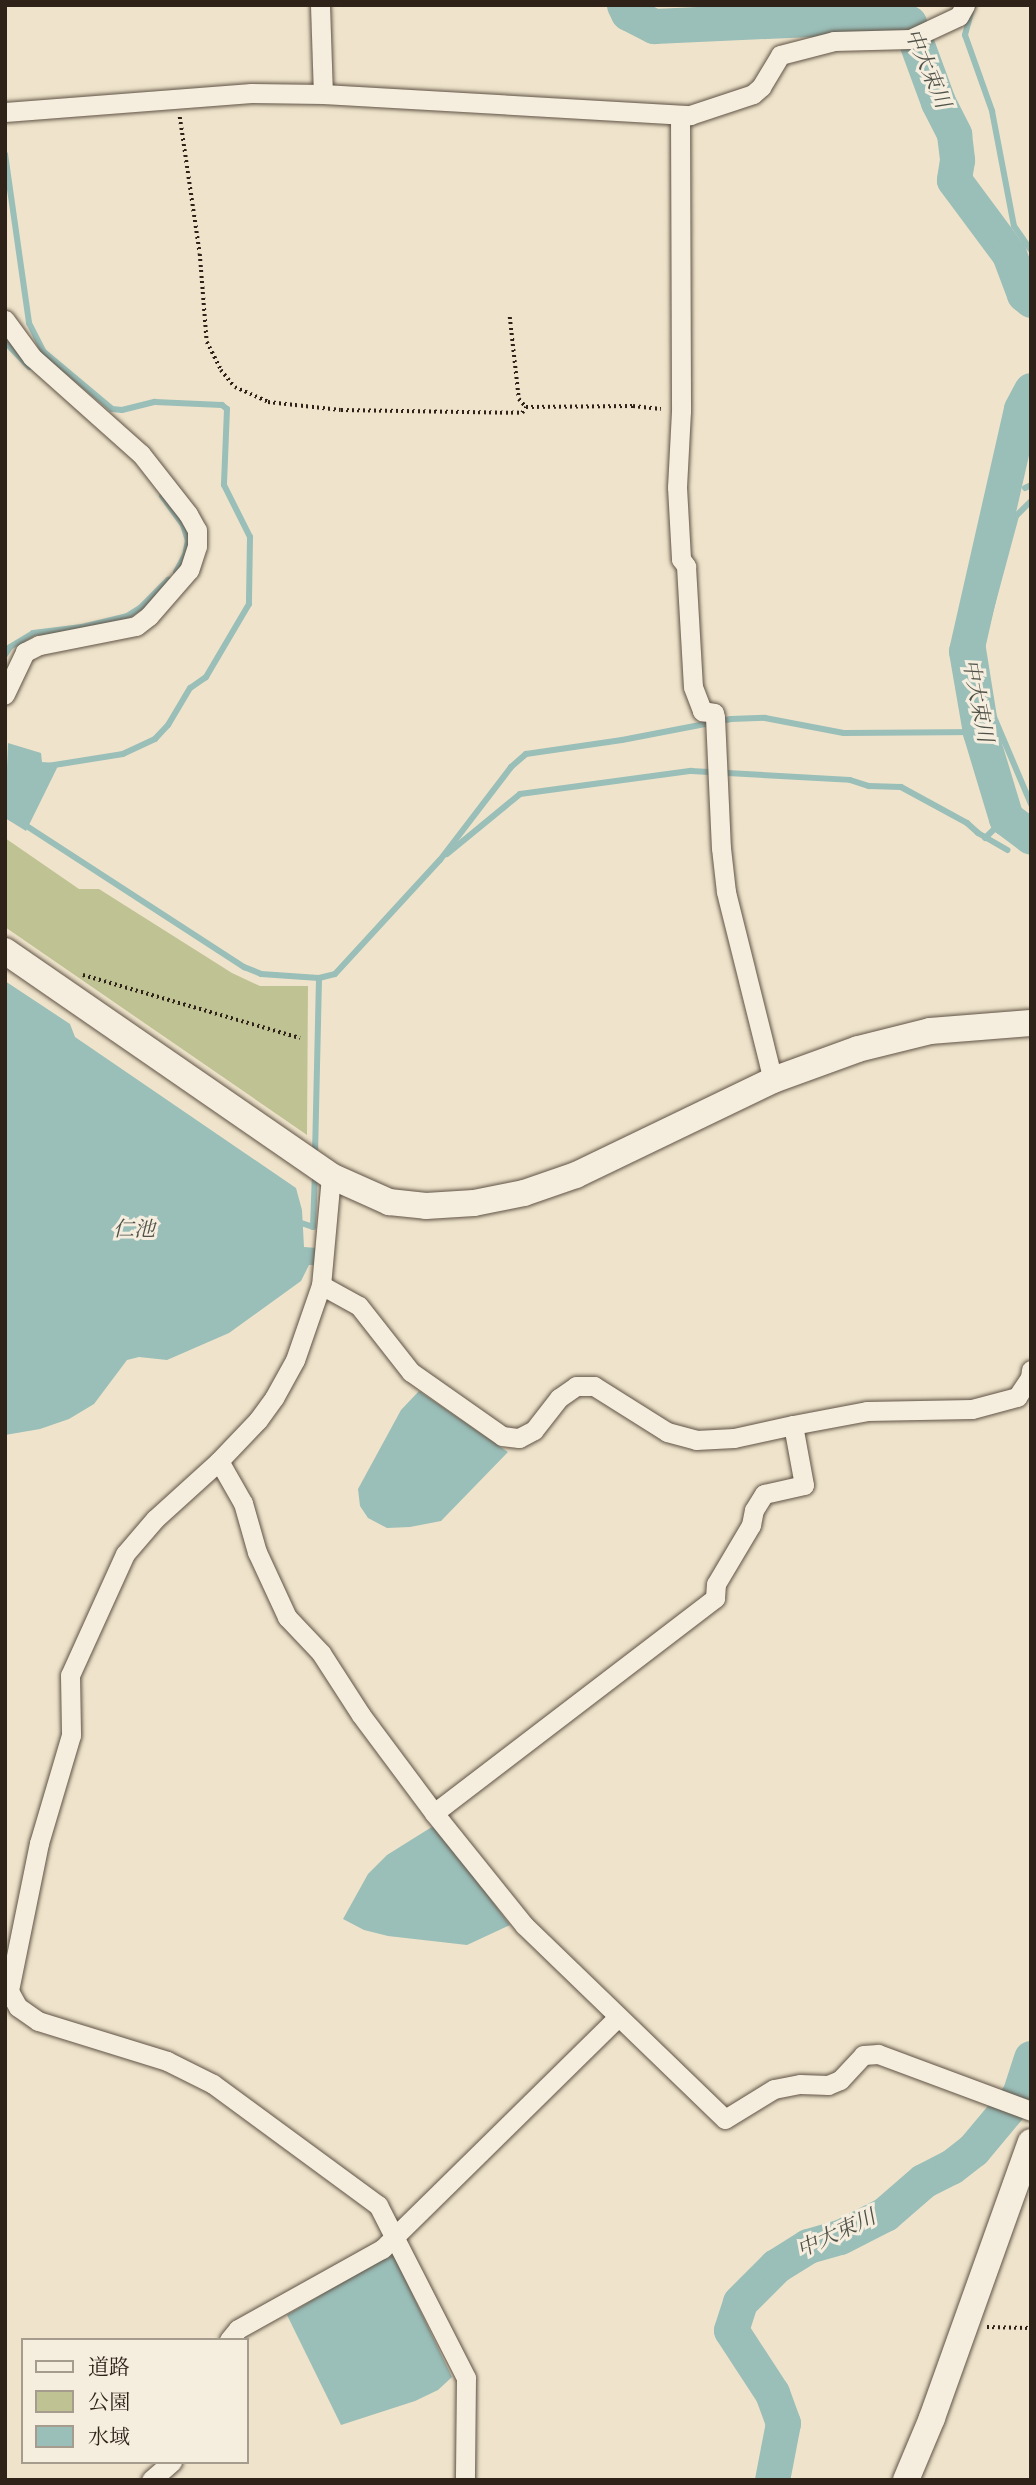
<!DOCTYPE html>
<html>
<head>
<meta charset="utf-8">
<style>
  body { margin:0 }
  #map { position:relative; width:1036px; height:2485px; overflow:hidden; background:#efe4cb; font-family:Vollkorn,"Noto Serif JP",serif }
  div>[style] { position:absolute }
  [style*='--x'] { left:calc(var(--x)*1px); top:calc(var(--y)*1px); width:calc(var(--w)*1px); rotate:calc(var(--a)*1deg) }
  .green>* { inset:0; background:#bfc293 }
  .water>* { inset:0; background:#9abeb8 }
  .stream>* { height:6px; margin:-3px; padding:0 3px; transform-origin:3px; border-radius:3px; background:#9abeb8 }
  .river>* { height:35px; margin:-17.5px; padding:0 17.5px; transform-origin:17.5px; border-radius:17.5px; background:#9abeb8 }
  .path>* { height:3.5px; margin-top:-1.75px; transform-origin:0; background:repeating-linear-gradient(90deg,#2f2218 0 2px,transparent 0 5.5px) }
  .roads { filter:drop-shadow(0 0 2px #5f5245) drop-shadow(0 0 2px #5f5245) }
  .street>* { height:19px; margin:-9.5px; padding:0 9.5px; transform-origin:9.5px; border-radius:9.5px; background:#f5eddd }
  .secondary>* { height:26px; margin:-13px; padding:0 13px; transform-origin:13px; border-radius:13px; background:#f5eddd }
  span { translate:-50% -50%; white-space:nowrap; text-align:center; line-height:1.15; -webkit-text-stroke:6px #f5eddd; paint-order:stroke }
  .water-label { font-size:21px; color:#4f5148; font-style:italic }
  .frame { position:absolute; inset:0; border:7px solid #2f2218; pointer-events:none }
  .legend { position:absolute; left:21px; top:2338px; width:228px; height:126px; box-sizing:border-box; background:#f5eddd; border:2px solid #a69c8e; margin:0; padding:9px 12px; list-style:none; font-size:21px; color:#2f2218 }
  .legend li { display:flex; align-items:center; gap:14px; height:35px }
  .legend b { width:35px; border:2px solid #a69c8e }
</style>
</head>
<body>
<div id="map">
  <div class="green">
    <i style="clip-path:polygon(5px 838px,79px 889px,99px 889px,232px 973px,260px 986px,308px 986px,307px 1135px,5px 927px)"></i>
  </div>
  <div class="water">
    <i style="clip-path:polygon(8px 743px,41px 753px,42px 762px,55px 763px,57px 768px,26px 831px,5px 818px)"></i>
    <i style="clip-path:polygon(5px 981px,70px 1024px,75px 1037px,296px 1188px,302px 1210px,304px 1247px,317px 1248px,316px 1265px,309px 1265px,301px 1281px,229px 1333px,167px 1360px,139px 1357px,127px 1360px,94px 1404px,69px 1419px,40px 1429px,5px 1435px)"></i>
    <i style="clip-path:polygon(419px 1391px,508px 1452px,441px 1521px,410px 1527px,387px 1528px,368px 1518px,360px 1506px,358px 1489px,401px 1410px)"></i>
    <i style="clip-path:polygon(435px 1825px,510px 1925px,467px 1945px,388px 1936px,364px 1930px,343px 1919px,368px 1874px,387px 1855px)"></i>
    <i style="clip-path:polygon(394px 2256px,452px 2377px,438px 2390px,415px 2401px,341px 2425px,287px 2315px,385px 2257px)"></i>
  </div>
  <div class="stream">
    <i style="--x:973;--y:5;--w:31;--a:105"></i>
    <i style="--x:965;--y:35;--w:81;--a:70.4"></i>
    <i style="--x:992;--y:111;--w:117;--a:79.2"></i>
    <i style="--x:1014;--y:226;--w:29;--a:55"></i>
    <i style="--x:5;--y:154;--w:171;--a:81.9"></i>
    <i style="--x:29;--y:323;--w:31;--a:63"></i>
    <i style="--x:43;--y:351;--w:90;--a:40"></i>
    <i style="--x:112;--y:409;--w:10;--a:6"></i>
    <i style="--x:122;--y:410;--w:34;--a:-14"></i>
    <i style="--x:155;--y:402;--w:67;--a:2.6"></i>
    <i style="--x:222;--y:405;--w:6;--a:39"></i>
    <i style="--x:227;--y:409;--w:76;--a:92.3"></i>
    <i style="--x:224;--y:485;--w:58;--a:63.4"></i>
    <i style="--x:250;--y:537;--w:67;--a:90.9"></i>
    <i style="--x:249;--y:604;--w:85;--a:120.5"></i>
    <i style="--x:206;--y:677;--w:19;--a:145"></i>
    <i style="--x:190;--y:688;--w:43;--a:120.7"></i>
    <i style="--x:168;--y:725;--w:19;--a:133"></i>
    <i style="--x:155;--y:739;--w:35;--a:155"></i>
    <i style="--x:123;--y:754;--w:76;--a:170.9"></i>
    <i style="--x:5;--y:342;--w:35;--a:46"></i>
    <i style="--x:1025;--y:488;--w:7;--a:-27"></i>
    <i style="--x:162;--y:496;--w:36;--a:54"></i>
    <i style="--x:183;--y:525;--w:16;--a:72"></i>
    <i style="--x:188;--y:540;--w:15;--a:101"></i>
    <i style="--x:185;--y:555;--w:19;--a:118"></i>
    <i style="--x:1031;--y:501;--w:21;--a:135"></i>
    <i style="--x:1016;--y:516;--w:131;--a:105.1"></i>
    <i style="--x:982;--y:642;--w:76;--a:80.9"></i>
    <i style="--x:994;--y:717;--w:95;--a:67"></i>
    <i style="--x:5;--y:655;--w:9;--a:-58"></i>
    <i style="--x:10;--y:647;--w:27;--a:-31"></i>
    <i style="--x:33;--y:633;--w:49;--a:-7"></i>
    <i style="--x:82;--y:627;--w:46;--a:-13.7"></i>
    <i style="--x:127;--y:616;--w:15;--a:-32"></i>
    <i style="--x:140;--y:608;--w:40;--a:-45"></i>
    <i style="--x:22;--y:823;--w:265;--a:33"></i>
    <i style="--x:244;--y:967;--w:18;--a:22"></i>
    <i style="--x:261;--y:974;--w:58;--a:3.9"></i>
    <i style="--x:985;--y:838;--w:29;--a:-44"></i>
    <i style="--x:447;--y:854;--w:94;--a:-39.4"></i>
    <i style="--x:520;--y:794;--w:173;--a:-7.7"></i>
    <i style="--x:691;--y:771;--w:159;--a:3.2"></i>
    <i style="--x:850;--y:780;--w:20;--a:18"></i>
    <i style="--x:869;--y:786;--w:32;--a:2"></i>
    <i style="--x:901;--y:787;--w:75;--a:28.6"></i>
    <i style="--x:967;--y:823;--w:15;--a:42"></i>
    <i style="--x:978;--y:833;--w:34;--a:30"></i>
    <i style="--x:315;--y:1155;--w:177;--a:-88.7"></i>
    <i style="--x:319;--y:978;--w:16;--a:-14"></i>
    <i style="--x:335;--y:974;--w:155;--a:-47.4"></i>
    <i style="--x:440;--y:860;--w:117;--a:-52.6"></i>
    <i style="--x:511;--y:767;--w:20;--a:-41"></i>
    <i style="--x:526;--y:754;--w:97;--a:-8.3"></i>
    <i style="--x:622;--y:740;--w:111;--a:-10.9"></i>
    <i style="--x:731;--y:719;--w:34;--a:-2"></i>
    <i style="--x:765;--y:718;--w:80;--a:10.8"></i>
    <i style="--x:844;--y:733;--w:136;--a:-0.4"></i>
    <i style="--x:295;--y:1221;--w:19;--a:18"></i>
    <i style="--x:313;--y:1227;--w:54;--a:-87.9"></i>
  </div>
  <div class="river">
    <i style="--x:624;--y:5;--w:9;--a:63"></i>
    <i style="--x:628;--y:13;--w:29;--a:27"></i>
    <i style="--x:654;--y:26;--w:239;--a:-2.6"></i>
    <i style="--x:893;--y:15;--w:18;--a:27"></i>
    <i style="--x:909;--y:23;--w:84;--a:69.8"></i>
    <i style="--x:938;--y:102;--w:36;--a:63"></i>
    <i style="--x:954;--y:134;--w:26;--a:83"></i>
    <i style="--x:957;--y:160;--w:20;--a:99"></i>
    <i style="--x:954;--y:180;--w:92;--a:53.4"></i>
    <i style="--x:1009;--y:254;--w:43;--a:69.4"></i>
    <i style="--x:1024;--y:294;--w:9;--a:41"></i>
    <i style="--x:1031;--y:390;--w:21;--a:118"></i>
    <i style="--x:1021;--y:409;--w:248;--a:102.8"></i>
    <i style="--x:966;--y:651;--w:82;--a:80.2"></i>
    <i style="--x:980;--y:732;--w:90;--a:73.2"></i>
    <i style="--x:1006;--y:818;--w:31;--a:37"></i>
    <i style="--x:772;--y:2480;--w:58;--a:-79.1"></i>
    <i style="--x:783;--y:2423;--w:32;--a:-110"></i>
    <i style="--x:772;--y:2393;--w:75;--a:-123.1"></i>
    <i style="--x:731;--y:2330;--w:29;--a:-72"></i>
    <i style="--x:740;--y:2302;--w:51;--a:-45"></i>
    <i style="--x:776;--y:2266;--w:38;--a:-32"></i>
    <i style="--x:808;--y:2246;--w:33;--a:-16"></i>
    <i style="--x:840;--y:2237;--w:51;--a:-27.1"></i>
    <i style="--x:885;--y:2214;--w:50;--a:-41"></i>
    <i style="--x:923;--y:2181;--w:31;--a:-27"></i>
    <i style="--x:951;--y:2167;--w:28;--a:-38"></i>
    <i style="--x:973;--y:2150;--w:72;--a:-50.1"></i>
    <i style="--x:1019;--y:2095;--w:39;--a:-72"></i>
  </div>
  <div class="path">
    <i style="--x:180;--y:117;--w:138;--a:81.7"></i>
    <i style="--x:200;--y:254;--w:88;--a:85.5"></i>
    <i style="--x:207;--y:342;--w:31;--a:63"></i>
    <i style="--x:221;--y:370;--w:22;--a:51"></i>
    <i style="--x:235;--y:387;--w:36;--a:24"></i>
    <i style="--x:268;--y:402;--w:73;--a:6.3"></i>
    <i style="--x:341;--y:410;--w:181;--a:0.9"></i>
    <i style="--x:522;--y:413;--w:7;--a:-56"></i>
    <i style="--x:526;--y:407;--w:107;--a:-0.5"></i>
    <i style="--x:633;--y:406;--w:28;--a:6"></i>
    <i style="--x:510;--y:317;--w:82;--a:83.7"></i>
    <i style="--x:519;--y:399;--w:11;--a:49"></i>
    <i style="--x:83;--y:975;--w:226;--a:16.2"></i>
    <i style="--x:987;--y:2327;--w:44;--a:1.3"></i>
  </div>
  <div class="roads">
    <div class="street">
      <i style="--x:320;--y:5;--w:89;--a:88.1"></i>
      <i style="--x:323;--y:94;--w:368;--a:3.3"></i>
      <i style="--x:690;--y:115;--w:66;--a:-18.4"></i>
      <i style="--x:753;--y:94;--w:11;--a:-41"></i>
      <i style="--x:761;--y:87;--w:37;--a:-59"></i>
      <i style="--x:780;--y:55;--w:56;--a:-14.5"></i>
      <i style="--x:834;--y:41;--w:76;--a:-1.5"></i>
      <i style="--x:910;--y:39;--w:54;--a:-25.1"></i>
      <i style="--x:959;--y:16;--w:13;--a:-61"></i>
      <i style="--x:5;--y:112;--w:247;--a:-4.4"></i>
      <i style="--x:251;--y:93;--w:72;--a:0.8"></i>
      <i style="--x:680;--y:115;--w:296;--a:89.8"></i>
      <i style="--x:681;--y:411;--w:76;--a:93"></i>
      <i style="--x:677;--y:487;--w:72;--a:86.8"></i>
      <i style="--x:681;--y:559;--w:9;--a:54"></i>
      <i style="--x:686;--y:566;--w:121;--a:86.7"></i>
      <i style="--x:693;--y:687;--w:26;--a:69"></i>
      <i style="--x:702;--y:711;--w:12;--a:9"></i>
      <i style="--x:714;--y:713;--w:4;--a:76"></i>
      <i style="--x:715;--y:717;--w:131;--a:87.4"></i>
      <i style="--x:721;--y:848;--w:44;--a:83.5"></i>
      <i style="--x:726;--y:892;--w:194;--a:76"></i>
      <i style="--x:5;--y:320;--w:46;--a:53.9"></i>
      <i style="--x:32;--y:357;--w:146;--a:41.7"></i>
      <i style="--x:141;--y:454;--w:76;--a:51.9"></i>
      <i style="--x:188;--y:514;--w:18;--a:61"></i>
      <i style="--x:197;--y:530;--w:16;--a:90"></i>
      <i style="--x:197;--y:546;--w:25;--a:108"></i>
      <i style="--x:189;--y:570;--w:61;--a:131"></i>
      <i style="--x:149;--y:616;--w:16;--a:142"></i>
      <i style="--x:136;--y:626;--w:99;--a:168.9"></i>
      <i style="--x:39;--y:645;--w:16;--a:153"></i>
      <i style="--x:25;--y:652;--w:47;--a:115.5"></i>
      <i style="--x:331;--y:1176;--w:109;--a:95.2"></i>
      <i style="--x:321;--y:1285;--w:79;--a:109.1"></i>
      <i style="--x:295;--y:1360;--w:43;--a:118.9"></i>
      <i style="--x:274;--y:1398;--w:27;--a:126"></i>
      <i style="--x:258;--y:1420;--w:57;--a:133.6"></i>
      <i style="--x:219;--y:1461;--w:86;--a:137.8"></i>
      <i style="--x:155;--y:1519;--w:46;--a:130.6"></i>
      <i style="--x:125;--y:1554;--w:133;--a:114.4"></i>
      <i style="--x:70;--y:1675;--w:60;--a:89"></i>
      <i style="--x:71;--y:1735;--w:113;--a:106.5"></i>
      <i style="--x:39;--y:1843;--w:151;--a:101.5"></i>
      <i style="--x:9;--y:1991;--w:18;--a:61"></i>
      <i style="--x:18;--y:2007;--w:24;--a:35"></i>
      <i style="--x:38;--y:2021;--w:135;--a:17.2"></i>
      <i style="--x:167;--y:2061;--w:51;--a:26.6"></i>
      <i style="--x:213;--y:2084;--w:205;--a:36.3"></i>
      <i style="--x:378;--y:2205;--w:194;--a:63"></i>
      <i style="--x:466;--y:2378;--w:102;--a:90.6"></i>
      <i style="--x:321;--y:1285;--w:43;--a:28.9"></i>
      <i style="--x:359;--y:1306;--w:84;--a:51.8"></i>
      <i style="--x:411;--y:1372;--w:111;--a:35.1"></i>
      <i style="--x:502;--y:1436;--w:17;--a:7"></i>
      <i style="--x:519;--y:1438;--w:17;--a:-28"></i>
      <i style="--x:534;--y:1430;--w:41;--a:-52"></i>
      <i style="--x:559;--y:1398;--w:21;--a:-35"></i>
      <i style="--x:576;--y:1386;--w:18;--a:0"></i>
      <i style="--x:594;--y:1386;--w:86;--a:32.2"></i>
      <i style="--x:667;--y:1432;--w:30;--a:15"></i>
      <i style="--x:696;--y:1440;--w:38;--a:-3"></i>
      <i style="--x:734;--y:1438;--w:60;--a:-12.4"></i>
      <i style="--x:219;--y:1461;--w:48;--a:60.3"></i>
      <i style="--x:243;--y:1503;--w:51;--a:74.1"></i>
      <i style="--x:257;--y:1552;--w:72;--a:65.2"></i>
      <i style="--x:287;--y:1617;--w:50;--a:46.6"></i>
      <i style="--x:321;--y:1653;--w:74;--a:57.2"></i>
      <i style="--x:361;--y:1715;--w:122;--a:53.3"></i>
      <i style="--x:434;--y:1813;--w:144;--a:51.2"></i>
      <i style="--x:524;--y:1925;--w:279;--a:44"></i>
      <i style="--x:725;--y:2119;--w:57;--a:-31.5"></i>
      <i style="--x:774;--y:2089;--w:26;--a:-11"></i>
      <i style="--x:800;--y:2084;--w:28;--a:2"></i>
      <i style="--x:828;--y:2085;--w:13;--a:-23"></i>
      <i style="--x:840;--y:2080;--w:34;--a:-47"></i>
      <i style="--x:863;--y:2055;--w:15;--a:-4"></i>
      <i style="--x:878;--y:2054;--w:163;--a:20.4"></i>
      <i style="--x:434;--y:1813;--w:354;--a:-37.4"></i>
      <i style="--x:715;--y:1598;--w:14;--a:-86"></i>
      <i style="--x:716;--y:1584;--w:69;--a:-59.3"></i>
      <i style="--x:751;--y:1525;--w:15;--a:-79"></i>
      <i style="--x:754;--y:1510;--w:19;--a:-58"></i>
      <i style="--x:764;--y:1494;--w:41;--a:-12.7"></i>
      <i style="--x:804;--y:1485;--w:61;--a:-100.4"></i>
      <i style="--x:793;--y:1425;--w:75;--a:-10.7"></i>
      <i style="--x:867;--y:1411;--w:105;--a:-1.1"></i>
      <i style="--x:972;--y:1409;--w:47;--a:-14.9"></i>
      <i style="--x:1017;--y:1397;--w:23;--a:-56"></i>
      <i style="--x:1030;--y:1378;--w:8;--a:-83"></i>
      <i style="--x:229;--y:2340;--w:14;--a:-51"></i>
      <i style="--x:238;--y:2329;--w:165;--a:-29.1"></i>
      <i style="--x:382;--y:2249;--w:331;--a:-44.5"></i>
      <i style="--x:151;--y:2480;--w:28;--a:-41"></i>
    </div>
    <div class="secondary">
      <i style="--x:5;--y:951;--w:396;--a:34.6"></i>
      <i style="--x:331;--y:1176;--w:64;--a:24.1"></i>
      <i style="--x:389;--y:1202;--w:37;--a:6"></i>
      <i style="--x:426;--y:1206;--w:48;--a:-3.6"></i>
      <i style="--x:474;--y:1203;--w:51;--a:-11.3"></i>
      <i style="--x:524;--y:1193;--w:55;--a:-19.1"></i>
      <i style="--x:576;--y:1175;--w:219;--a:-25.7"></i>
      <i style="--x:773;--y:1080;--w:90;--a:-20"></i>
      <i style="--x:858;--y:1049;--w:74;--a:-14"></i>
      <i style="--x:930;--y:1031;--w:101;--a:-4.5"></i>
      <i style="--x:906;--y:2480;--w:67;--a:-67.2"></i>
      <i style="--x:932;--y:2418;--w:293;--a:-70.3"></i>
    </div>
  </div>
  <div class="water-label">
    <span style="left:926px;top:69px;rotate:67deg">中大束川</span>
    <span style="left:976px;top:701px;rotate:79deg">中大束川</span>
    <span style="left:134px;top:1231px">仁池</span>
    <span style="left:837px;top:2235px;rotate:-25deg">中大束川</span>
  </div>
  <div class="frame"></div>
  <ul class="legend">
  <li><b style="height:9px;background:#f5eddd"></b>道路</li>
  <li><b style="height:19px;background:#bfc293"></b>公園</li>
  <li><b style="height:19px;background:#9abeb8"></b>水域</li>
  </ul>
</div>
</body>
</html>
